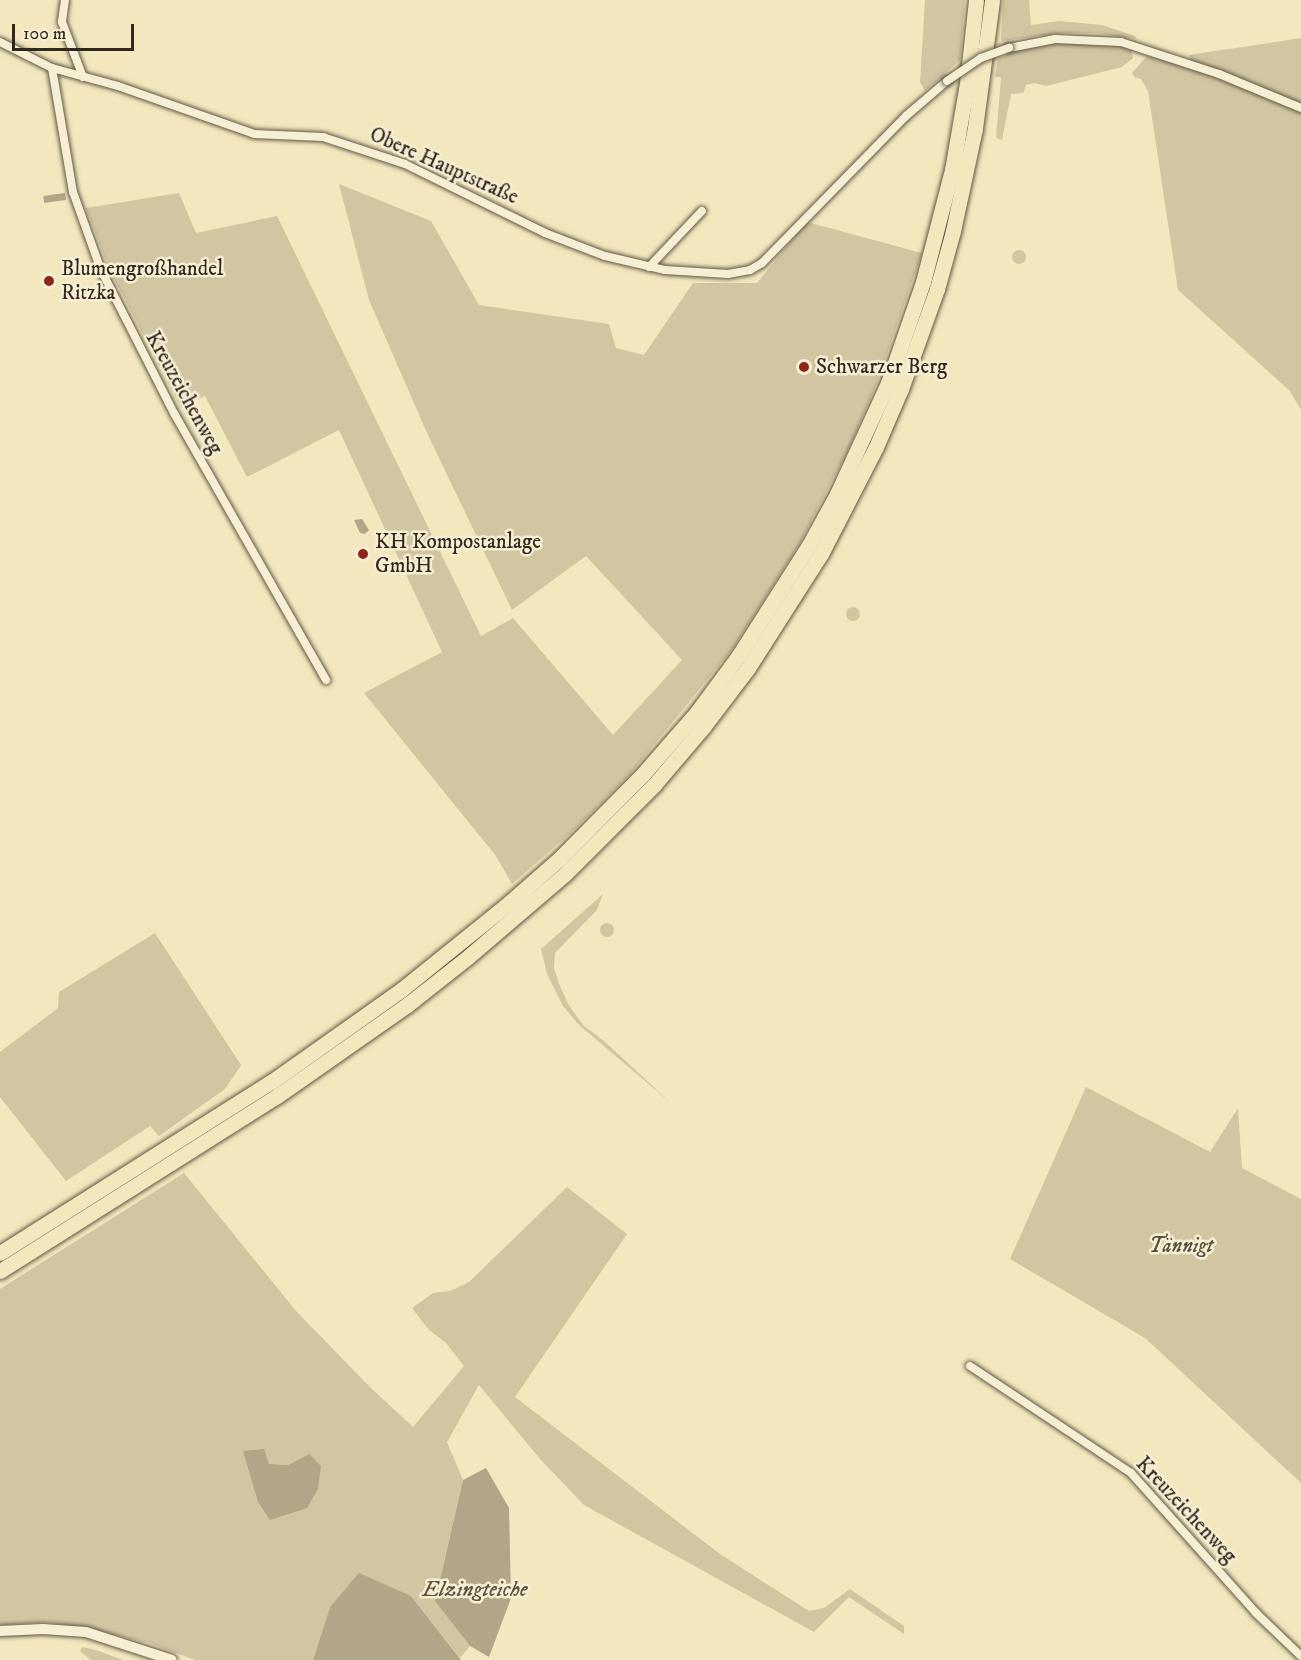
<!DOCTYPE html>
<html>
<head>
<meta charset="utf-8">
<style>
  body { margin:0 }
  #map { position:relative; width:1301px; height:1660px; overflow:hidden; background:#f3e7bd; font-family:"IM FELL DW Pica",serif }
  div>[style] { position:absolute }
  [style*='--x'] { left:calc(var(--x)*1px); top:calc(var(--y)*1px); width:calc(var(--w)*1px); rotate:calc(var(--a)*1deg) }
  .green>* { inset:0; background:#d2c6a2 }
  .round { border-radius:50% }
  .water>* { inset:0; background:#b1a687; transform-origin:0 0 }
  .roads { filter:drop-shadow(0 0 2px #625746) drop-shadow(0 0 2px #625746) }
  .minor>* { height:8px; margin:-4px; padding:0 4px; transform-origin:4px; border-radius:4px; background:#f7efd4 }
  .secondary>* { height:10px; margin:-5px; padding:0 5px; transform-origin:5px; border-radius:5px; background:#f7efd4 }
  .motorway>* { height:15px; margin:-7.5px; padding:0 7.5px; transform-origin:7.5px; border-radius:7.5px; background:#f3e7bd }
  .bridges { filter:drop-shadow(0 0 2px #625746) drop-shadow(0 0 2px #625746) }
  .minor-bridge>* { height:8px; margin:-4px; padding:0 4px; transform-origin:4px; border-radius:4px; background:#f7efd4 }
  .dots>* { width:16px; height:16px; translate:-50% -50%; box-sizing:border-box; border:3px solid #f7efd4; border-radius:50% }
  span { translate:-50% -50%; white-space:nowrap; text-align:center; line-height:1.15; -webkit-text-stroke:5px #f7efd4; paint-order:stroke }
  .street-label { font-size:21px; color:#31271e }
  .poi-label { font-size:21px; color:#31271e }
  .left { translate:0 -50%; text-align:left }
  .park-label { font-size:21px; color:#594f3f; font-style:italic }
  .water-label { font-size:22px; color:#5e5343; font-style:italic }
  .scale { position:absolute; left:12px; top:24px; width:122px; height:27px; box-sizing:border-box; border:3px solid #31271e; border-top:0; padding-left:8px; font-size:18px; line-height:21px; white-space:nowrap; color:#31271e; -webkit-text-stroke:4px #f7efd4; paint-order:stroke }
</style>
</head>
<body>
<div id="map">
  <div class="green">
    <i style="clip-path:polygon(925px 0,965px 0,960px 60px,925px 91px,920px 82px)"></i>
    <i style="clip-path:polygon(1003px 0,1029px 0,1031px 25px,1060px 21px,1102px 25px,1135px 36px,1136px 39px,1095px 33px,1061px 33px,1001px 41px)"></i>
    <i style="clip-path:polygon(1301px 38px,1301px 410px,1290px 391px,1178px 290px,1148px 91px,1141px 79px,1134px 77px,1132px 73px,1147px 56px,1192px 67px,1189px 55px)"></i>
    <i style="clip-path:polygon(1047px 42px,1118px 45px,1131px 48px,1133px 58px,1122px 67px,1046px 86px,1034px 83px,1026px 85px,1023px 93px,1011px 94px,1002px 140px,996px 138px,1001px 77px,995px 77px,998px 59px,1020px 49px)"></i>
    <i style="clip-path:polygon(339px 184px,431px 221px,479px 305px,609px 324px,616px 348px,644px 355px,693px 283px,757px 283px,807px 222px,922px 253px,876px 385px,849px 448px,798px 546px,733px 648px,631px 773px,574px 830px,512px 884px,496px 856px,364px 693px,442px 652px,339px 430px,247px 477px,205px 396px,181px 407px,110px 271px,86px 208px,179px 193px,196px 233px,277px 216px,481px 636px,513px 618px,613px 735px,682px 660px,586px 556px,512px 610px,427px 433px,369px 300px)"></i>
    <i class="round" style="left:1012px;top:250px;width:14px;height:14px"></i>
    <i class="round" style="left:846px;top:607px;width:14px;height:14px"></i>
    <i style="clip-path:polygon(603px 894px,597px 910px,555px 953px,554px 968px,559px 984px,568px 1004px,583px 1025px,604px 1041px,671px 1103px,578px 1024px,563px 1006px,547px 974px,541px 949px)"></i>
    <i class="round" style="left:600px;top:923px;width:14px;height:14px"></i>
    <i style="clip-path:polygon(155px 933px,241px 1065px,225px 1089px,159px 1136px,150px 1126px,66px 1181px,0 1097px,0 1052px,58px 1008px,59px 992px)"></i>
    <i style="clip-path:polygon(1086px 1087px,1210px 1152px,1238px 1108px,1242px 1168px,1301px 1199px,1301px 1483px,1145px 1338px,1010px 1259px)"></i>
    <i style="clip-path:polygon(evenodd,184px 1173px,296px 1311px,370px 1387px,413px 1427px,464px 1366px,446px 1343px,428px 1329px,412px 1308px,433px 1293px,450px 1291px,469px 1282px,567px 1187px,627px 1234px,515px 1397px,720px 1554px,809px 1611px,824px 1608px,850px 1589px,904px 1626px,904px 1634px,849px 1597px,814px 1632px,584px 1505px,540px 1459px,479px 1385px,447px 1442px,463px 1480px,435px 1600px,470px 1646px,460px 1658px,411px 1596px,330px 1607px,313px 1660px,195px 1660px,149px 1643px,86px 1628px,47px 1622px,0 1625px,0 1289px,184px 1173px,310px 1454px,258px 1502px,269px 1464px,288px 1465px,310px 1454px)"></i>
    <i style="clip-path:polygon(82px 1647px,96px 1650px,123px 1660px,91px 1660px,80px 1651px)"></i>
  </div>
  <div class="water">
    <i style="left:65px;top:193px;width:7px;height:22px;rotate:82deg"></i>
    <i style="clip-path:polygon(362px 519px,369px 530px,365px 534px,360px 533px,354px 520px)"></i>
    <i style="clip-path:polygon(264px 1449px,269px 1464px,288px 1465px,309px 1454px,321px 1466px,318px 1489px,307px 1508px,270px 1520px,258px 1502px,243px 1451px)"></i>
    <i style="clip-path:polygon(486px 1468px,509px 1508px,511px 1598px,489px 1657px,470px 1646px,435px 1601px,463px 1480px)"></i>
    <i style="clip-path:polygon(359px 1573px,411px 1596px,461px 1660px,313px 1660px,330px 1607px)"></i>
  </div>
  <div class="roads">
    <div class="minor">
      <i style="--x:65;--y:0;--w:22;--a:98"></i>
      <i style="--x:62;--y:22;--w:59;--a:69.1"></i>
      <i style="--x:0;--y:42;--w:58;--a:26.6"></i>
      <i style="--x:52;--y:68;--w:68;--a:15.3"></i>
      <i style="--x:118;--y:86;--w:144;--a:19.4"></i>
      <i style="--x:254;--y:134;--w:69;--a:2.5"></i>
      <i style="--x:323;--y:137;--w:86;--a:18.2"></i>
      <i style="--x:405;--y:164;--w:156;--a:26.2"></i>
      <i style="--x:545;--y:233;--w:64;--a:21"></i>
      <i style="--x:605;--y:256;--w:62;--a:13.1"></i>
      <i style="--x:665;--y:270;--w:63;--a:3.6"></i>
      <i style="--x:728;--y:274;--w:22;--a:-10"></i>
      <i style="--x:750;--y:270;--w:14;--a:-30"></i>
      <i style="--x:762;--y:263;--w:206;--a:-45.6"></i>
      <i style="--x:906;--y:116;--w:54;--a:-40.5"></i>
      <i style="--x:1009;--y:48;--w:47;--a:-11.1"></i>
      <i style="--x:1055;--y:39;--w:66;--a:2.6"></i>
      <i style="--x:1121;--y:42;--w:103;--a:18.1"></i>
      <i style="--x:1219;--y:74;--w:89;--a:22.5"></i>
      <i style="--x:52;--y:68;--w:126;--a:80.4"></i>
      <i style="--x:73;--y:192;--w:83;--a:70.3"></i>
      <i style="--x:101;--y:270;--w:163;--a:63"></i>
      <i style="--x:175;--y:415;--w:305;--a:60.3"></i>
      <i style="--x:649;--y:267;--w:77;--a:-46.6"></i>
      <i style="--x:970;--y:1366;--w:193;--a:33.6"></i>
      <i style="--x:1131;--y:1473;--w:188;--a:48.2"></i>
      <i style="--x:1256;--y:1613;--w:62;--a:43.7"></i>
    </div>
    <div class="secondary">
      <i style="--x:0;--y:1631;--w:43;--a:-2.7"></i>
      <i style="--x:43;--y:1629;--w:43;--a:4"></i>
      <i style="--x:86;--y:1632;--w:90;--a:18"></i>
    </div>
    <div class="motorway">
      <i style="--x:0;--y:1253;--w:320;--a:-32.3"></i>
      <i style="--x:271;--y:1082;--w:159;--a:-35.3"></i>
      <i style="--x:401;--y:990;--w:139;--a:-38.9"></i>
      <i style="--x:509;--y:903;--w:68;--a:-41.4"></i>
      <i style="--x:560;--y:858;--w:118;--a:-45.3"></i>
      <i style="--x:643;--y:774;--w:82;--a:-48.9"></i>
      <i style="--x:697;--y:712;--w:71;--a:-53.6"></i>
      <i style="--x:739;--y:655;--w:130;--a:-57.5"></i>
      <i style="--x:809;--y:545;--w:58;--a:-61.2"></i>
      <i style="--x:837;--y:494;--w:122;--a:-65.3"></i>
      <i style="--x:888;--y:383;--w:107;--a:-70.9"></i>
      <i style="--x:923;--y:282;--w:116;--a:-75.5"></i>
      <i style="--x:952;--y:170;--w:88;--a:-80.2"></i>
      <i style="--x:967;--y:83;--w:83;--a:-83.8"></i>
      <i style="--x:0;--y:1271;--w:328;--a:-32.3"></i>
      <i style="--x:277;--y:1096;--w:159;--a:-35"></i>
      <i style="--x:407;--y:1005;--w:79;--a:-38.3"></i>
      <i style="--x:469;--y:956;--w:126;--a:-40.5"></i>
      <i style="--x:565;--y:874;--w:126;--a:-45"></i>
      <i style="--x:654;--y:785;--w:77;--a:-49.7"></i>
      <i style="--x:704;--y:726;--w:73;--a:-52.8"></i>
      <i style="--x:748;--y:668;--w:135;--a:-57.4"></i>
      <i style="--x:821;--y:554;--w:120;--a:-62.8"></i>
      <i style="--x:876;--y:447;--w:63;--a:-66.7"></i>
      <i style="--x:901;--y:389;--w:106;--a:-70.2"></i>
      <i style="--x:937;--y:289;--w:60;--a:-74.6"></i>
      <i style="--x:953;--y:231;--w:105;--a:-77.9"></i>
      <i style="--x:975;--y:128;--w:129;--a:-82.4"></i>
    </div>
  </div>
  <div class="bridges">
    <div class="minor-bridge">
      <i style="--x:947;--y:81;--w:41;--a:-34.1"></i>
      <i style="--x:981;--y:58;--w:30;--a:-20"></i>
    </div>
  </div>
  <div class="dots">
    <i style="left:49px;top:281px;background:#8f2418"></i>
    <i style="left:804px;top:367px;background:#8f2418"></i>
    <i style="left:363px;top:554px;background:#8f2418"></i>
  </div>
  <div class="street-label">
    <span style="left:444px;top:166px;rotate:24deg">Obere Hauptstraße</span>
    <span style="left:184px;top:393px;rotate:61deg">Kreuzeichenweg</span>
    <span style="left:1186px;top:1510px;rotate:47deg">Kreuzeichenweg</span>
  </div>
  <div class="poi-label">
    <span class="left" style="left:61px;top:281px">Blumengroßhandel<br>Ritzka</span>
    <span class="left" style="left:816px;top:367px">Schwarzer Berg</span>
    <span class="left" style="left:375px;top:554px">KH Kompostanlage<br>GmbH</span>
  </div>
  <div class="park-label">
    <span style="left:1181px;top:1246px">Tännigt</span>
  </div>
  <div class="water-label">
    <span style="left:475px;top:1590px">Elzingteiche</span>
  </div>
  <div class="scale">100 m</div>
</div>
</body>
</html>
